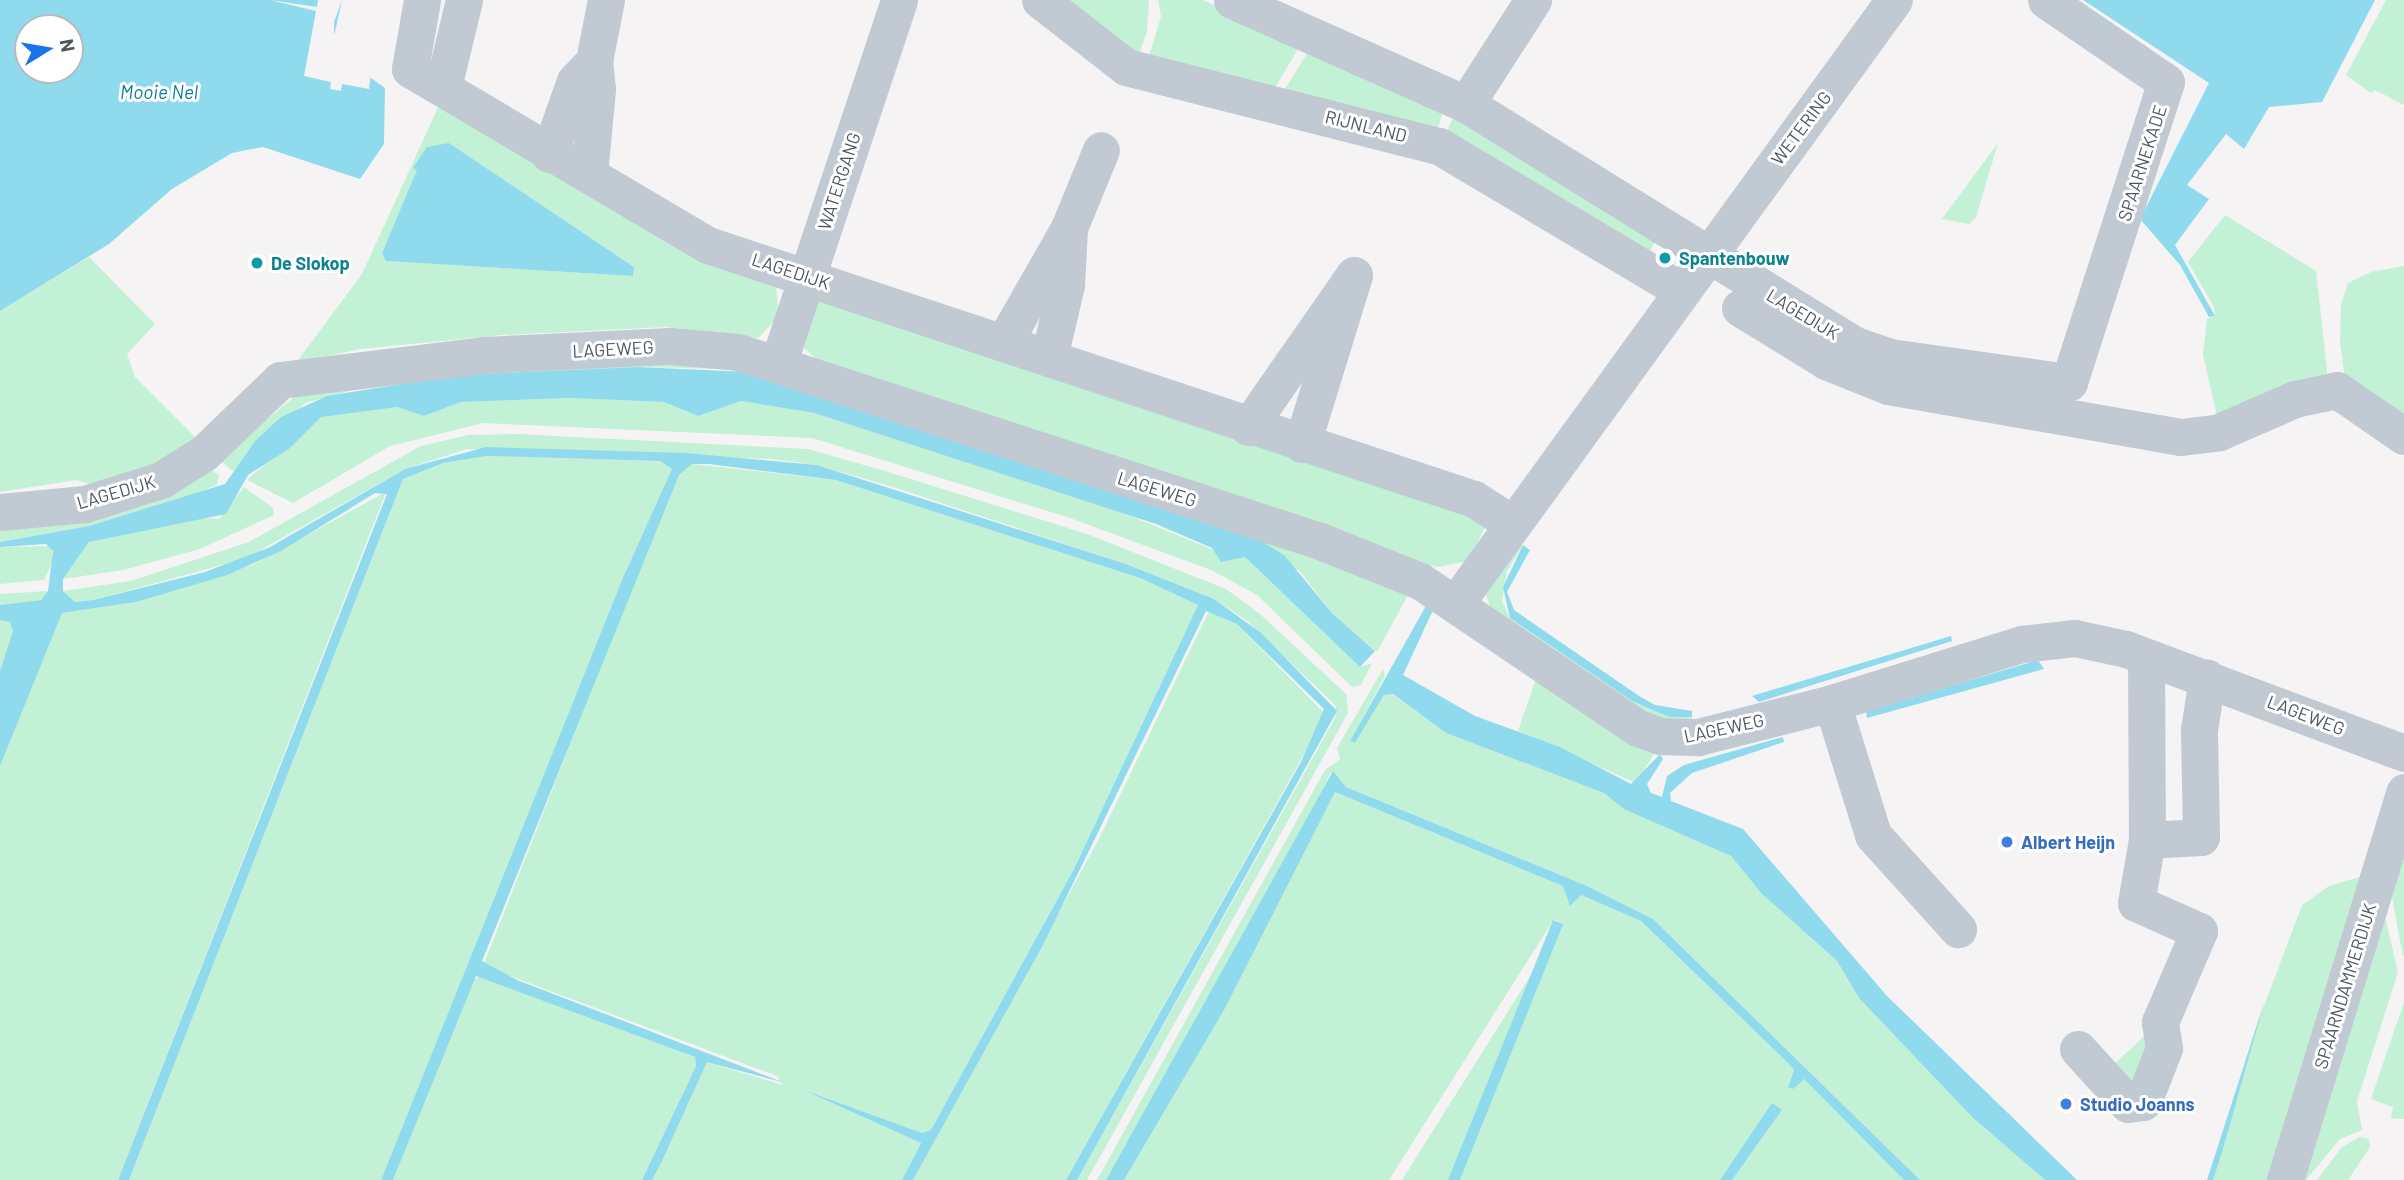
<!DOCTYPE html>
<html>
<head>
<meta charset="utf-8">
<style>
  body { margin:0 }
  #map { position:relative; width:2404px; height:1180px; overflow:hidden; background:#f5f3f3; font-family:Barlow,sans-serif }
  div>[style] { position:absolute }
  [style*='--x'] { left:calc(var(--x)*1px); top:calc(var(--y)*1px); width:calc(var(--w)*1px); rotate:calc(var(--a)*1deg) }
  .green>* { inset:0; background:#c3f1d5 }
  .water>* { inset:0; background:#90daee; transform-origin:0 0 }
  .pier>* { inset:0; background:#f5f3f3 }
  .minor>* { height:37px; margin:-18.5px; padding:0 18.5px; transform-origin:18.5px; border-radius:18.5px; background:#c1cad2 }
  .dots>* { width:19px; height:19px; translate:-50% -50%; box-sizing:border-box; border:4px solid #fff; border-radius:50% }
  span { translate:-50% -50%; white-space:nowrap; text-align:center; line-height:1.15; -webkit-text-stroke:6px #fff; paint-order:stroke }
  .street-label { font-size:18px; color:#4a5661 }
  .culture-label { font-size:18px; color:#0d838f; font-weight:700 }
  .left { translate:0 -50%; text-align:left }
  .shop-label { font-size:18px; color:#366cbe; font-weight:700 }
  .water-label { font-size:19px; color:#0c7c9b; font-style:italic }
  .north { position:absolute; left:14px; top:14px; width:70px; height:70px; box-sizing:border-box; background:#fff; border:2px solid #b7bbc0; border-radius:50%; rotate:79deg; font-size:19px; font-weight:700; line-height:28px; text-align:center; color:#4a5661 }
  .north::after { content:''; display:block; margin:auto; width:24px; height:32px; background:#1a73e8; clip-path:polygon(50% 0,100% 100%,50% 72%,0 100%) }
</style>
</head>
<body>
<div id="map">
  <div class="green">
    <i style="clip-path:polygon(1051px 0,1149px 0,1147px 32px,1136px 62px)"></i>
    <i style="clip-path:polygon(1158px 0,1203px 0,1301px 44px,1270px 96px,1146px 66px,1161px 17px)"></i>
    <i style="clip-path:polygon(2386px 0,2404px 0,2404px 105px,2375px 90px,2371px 93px,2346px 75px)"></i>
    <i style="clip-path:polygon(1311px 47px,1444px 108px,1436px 135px,1279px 99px)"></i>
    <i style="clip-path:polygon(evenodd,441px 101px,776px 286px,779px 316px,758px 338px,667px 327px,502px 335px,360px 349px,296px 363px,362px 274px,441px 101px,449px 143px,634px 267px,633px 276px,386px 261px,382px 253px,421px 163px,449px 143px)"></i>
    <i style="clip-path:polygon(1455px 113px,1657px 238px,1646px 258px,1444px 139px)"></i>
    <i style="clip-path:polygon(1998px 143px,1976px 217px,1969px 224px,1942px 219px)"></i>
    <i style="clip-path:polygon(2225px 215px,2316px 271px,2328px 379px,2218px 420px,2203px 355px,2207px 319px,2215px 316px,2214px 307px,2188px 262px)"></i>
    <i style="clip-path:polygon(89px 257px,155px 324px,127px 354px,135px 377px,201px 443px,102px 487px,76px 480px,0 492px,0 311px)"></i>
    <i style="clip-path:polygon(2404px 266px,2404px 417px,2345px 379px,2340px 342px,2341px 304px,2348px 283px,2371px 272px)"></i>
    <i style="clip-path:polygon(809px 299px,842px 301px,1490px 516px,1469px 561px,1437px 567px,1387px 554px,818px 361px,796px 340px)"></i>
    <i style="clip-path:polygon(710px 356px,1177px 504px,1408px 595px,1377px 652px,1332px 613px,1299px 570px,728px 369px,637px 367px,457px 375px,350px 391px,305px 403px,233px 471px,219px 460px,294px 397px,338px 382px)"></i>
    <i style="clip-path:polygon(570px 398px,664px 402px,698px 416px,741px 401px,814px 413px,1123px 513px,1231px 557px,1245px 557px,1360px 667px,1372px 663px,1361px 685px,1352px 687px,1257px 595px,1211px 570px,1070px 518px,812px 438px,483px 423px,390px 446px,293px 503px,247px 480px,321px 417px,343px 411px,397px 407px,424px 416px,461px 402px)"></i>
    <i style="clip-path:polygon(516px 434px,808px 449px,885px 471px,1087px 534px,1226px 589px,1260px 614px,1346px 694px,1348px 713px,1087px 1180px,1077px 1180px,1335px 718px,1336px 706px,1246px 620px,1214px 599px,1126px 564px,893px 487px,817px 465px,770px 459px,467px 449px,405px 469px,244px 559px,93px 600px,75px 602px,63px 591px,131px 581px,249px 542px,421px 446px,468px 435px)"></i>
    <i style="clip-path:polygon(487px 456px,660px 461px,673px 469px,622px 580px,381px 1180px,129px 1180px,403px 479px,443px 463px)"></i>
    <i style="clip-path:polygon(692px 464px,836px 480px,1140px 578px,1198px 605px,1074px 869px,931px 1130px,922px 1133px,801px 1089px,921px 1143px,902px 1180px,652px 1180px,707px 1062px,783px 1085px,777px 1076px,483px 966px,649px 543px,679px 475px)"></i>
    <i style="clip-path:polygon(208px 468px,219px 475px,217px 485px,190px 496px,89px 526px,0 542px,0 524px)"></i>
    <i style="clip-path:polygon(244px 487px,273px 508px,274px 515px,200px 549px,123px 570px,63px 579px,89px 542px,201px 518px,219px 519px)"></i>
    <i style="clip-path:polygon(386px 492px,118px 1180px,0 1180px,0 766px,54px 625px,62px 613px,136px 602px,252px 565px)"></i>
    <i style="clip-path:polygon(1513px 538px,1523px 545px,1507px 571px,1502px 601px,1510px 618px,1632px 701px,1669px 717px,1692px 717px,1693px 722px,1661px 724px,1492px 611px,1484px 589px)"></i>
    <i style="clip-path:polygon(51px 546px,53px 561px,44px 580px,0 584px,0 547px)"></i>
    <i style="clip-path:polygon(48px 591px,41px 600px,0 605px,0 594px)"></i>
    <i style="clip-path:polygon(1210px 609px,1237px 624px,1326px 715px,1066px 1180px,913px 1180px,1100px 837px)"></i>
    <i style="clip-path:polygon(0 620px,10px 622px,13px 631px,0 671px)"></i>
    <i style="clip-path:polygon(1383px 669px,1385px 676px,1350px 741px,1355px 743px,1384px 695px,1392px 694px,1446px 733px,1604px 793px,1630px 811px,1731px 856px,1762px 894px,1837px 961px,1859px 998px,1972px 1117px,2045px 1180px,1920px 1180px,1653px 919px,1587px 886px,1346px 787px,1330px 773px,1313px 814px,1106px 1180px,1097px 1180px,1325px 770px,1340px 759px,1337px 748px)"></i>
    <i style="clip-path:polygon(1538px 673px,1657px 749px,1636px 783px,1518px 731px)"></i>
    <i style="clip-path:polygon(1335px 792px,1563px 886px,1570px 905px,1581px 895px,1641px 921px,1788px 1063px,1794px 1070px,1788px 1084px,1804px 1079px,1904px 1180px,1732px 1180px,1782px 1110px,1772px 1104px,1720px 1180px,1402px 1180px,1563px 924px,1554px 919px,1389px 1180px,1124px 1180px,1217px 1021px)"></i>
    <i style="clip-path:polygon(2404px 831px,2404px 954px,2403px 957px,2391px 891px)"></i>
    <i style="clip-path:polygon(2363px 876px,2275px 1180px,2213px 1180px,2256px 1027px,2302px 905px,2329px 886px)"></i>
    <i style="clip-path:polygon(2380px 895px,2398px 972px,2357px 1101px,2362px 1130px,2340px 1139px,2306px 1180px,2296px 1180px)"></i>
    <i style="clip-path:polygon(481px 975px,695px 1057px,696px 1066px,642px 1180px,393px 1180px,472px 981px)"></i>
    <i style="clip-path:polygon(2404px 1002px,2404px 1119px,2403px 1119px,2391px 1118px,2393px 1107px,2371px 1099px)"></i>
    <i style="clip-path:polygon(2149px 1032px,2142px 1089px,2112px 1066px)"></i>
    <i style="clip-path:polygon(2360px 1137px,2369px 1139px,2370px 1147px,2348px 1180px,2317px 1180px,2342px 1147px)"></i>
  </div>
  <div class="water">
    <i style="clip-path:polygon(evenodd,0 0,342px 0,331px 50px,385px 88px,384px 144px,360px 179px,263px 147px,232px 153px,172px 189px,109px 244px,0 311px,0 0,28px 28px,70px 28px,70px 70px,28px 70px,28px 28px)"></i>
    <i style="clip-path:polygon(2083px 0,2375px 0,2322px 102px,2269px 107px,2244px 149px,2226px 134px,2187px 185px,2209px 199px,2175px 245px,2215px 316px,2209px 317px,2180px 265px,2140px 219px,2209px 83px)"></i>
    <i style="clip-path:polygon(449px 143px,634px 267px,633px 276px,386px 261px,382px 253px,417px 170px,413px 168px,427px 147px)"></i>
    <i style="clip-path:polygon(637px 367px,750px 372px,1260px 540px,1284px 555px,1332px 613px,1375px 651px,1360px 667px,1245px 557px,1221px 562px,1212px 548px,1156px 524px,814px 413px,741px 401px,698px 416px,664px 402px,570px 398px,461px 402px,424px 416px,397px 407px,321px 417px,290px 448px,248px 475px,226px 514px,89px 542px,63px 579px,63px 591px,75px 602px,93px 600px,205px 572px,270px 547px,405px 469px,486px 447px,686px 453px,817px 465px,1126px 564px,1214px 599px,1261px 633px,1337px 711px,1077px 1180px,1066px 1180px,1301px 762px,1324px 709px,1237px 624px,1206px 611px,1043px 945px,913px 1180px,902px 1180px,921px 1143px,801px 1089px,922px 1133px,931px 1130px,1074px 869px,1198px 605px,1140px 578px,836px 480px,709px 464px,692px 464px,679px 475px,482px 961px,517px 980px,785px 1083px,707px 1062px,661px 1163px,652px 1180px,642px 1180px,696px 1066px,695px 1057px,476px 976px,393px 1180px,381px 1180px,622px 580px,672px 469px,660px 461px,487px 456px,443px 463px,403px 479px,129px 1180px,118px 1180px,387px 494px,375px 493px,281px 551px,227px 575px,136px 602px,62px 613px,0 766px,0 671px,13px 631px,10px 622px,0 620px,0 605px,41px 600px,48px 591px,53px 551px,46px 544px,0 547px,0 542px,89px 526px,225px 484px,256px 440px,281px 417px,327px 396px,457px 375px)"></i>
    <i style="clip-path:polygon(1523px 545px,1530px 550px,1507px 592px,1514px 610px,1639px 696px,1655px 705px,1692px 711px,1692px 717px,1669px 717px,1632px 701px,1510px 618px,1503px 587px)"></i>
    <i style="clip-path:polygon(1427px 604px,1434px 608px,1403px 675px,1475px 716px,1560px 747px,1631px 784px,1660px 754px,1663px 759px,1647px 784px,1651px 793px,1662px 797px,1667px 776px,1684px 765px,1783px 737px,1784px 742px,1692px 773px,1670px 793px,1671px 801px,1743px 829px,1887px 996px,2077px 1180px,2045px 1180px,1972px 1117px,1859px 998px,1837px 961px,1762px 894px,1731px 856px,1624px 809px,1604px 793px,1446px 733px,1393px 694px,1384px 695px,1355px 743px,1350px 741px)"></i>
    <i style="clip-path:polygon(1951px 636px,1952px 641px,1787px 693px,1759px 702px,1752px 696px)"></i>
    <i style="clip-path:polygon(2038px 660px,2044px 669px,1867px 718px,1866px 711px)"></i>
    <i style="clip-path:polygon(1333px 771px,1346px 787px,1587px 886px,1653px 919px,1920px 1180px,1904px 1180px,1804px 1079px,1793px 1089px,1788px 1087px,1794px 1070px,1788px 1063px,1641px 921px,1581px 895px,1570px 906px,1563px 886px,1335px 792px,1224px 1010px,1124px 1180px,1106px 1180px)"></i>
    <i style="left:1553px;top:920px;width:11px;height:307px;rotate:22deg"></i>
    <i style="clip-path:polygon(2265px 1000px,2223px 1149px,2213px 1180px,2207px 1180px)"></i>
    <i style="clip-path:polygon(1772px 1103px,1782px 1110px,1732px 1180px,1720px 1180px)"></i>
  </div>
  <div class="pier">
    <i style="clip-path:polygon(270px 0,317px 7px,318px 0,342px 0,334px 22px,334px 33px,339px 34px,335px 49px,371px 74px,369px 89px,342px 84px,341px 91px,330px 89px,331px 82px,304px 76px,316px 11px)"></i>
  </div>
  <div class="minor">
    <i style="--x:422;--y:0;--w:70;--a:99.9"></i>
    <i style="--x:410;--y:69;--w:346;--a:30.6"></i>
    <i style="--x:708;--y:245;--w:807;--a:18.35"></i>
    <i style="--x:1474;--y:499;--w:43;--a:32.6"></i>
    <i style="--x:1040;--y:0;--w:109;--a:37.9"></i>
    <i style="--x:1126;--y:67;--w:323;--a:14.2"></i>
    <i style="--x:1439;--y:146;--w:282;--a:30.8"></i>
    <i style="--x:1232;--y:0;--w:256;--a:24"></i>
    <i style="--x:1466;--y:104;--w:458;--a:31.8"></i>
    <i style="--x:1855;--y:345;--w:37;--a:19"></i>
    <i style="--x:1890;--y:357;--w:181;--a:8"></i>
    <i style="--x:2069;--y:382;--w:315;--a:-72.1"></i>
    <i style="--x:2166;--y:82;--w:145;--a:-145.7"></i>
    <i style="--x:443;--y:87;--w:89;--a:-76.4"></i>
    <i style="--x:1466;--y:104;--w:124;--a:-57.2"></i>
    <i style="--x:549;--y:154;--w:77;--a:-70.4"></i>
    <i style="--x:575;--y:81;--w:28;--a:-46"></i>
    <i style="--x:594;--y:61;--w:62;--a:-78.9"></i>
    <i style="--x:589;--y:174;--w:85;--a:-84.6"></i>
    <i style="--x:597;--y:89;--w:28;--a:-96"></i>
    <i style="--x:1740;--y:308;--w:101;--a:31.6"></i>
    <i style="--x:1826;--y:361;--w:67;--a:22"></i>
    <i style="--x:1888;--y:386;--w:297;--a:9.9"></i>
    <i style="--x:2181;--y:437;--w:38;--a:-7"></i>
    <i style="--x:2219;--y:432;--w:83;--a:-23.5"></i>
    <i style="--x:2295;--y:399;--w:43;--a:-12.1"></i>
    <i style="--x:2337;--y:390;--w:81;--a:34.5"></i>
    <i style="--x:1004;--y:342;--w:131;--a:-60.3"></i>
    <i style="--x:1069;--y:228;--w:84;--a:-67.7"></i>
    <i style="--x:1049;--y:357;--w:74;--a:-76.7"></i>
    <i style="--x:1066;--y:285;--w:56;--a:-86.9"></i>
    <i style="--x:779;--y:361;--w:380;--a:-71.6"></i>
    <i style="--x:1248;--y:427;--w:185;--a:-55.1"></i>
    <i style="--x:1354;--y:275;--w:177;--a:107.1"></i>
    <i style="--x:0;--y:512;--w:85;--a:-5.4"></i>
    <i style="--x:85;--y:504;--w:80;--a:-17.5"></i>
    <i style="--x:161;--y:480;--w:51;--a:-32.1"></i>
    <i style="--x:204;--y:453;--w:105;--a:-43.8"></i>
    <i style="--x:280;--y:380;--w:205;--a:-7"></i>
    <i style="--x:483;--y:355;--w:187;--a:-2.8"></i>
    <i style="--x:670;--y:346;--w:68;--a:5"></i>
    <i style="--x:738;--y:352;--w:612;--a:17.99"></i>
    <i style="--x:1320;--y:541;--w:108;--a:21.8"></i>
    <i style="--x:1420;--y:581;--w:263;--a:34"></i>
    <i style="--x:1638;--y:728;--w:23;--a:20"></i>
    <i style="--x:1660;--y:736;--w:38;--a:2"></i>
    <i style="--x:1698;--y:737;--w:138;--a:-14.2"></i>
    <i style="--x:1832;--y:703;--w:199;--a:-17.3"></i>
    <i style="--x:2022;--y:644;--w:53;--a:-6.5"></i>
    <i style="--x:2075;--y:638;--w:52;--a:12.2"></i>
    <i style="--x:2126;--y:649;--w:297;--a:20.5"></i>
    <i style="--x:1456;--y:603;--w:745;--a:-54.01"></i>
    <i style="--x:2146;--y:657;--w:183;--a:89.7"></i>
    <i style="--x:2147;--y:840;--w:54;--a:-3.2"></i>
    <i style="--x:2201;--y:837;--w:107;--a:-91.1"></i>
    <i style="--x:2199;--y:730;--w:53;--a:-81.3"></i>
    <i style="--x:1832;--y:703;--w:138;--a:72.7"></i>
    <i style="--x:1873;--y:835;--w:127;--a:47.9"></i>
    <i style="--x:2078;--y:1049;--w:74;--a:47.7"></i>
    <i style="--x:2128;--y:1104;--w:15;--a:-8"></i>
    <i style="--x:2143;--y:1102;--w:58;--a:-68.7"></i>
    <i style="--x:2164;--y:1048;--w:26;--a:-99"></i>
    <i style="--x:2160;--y:1022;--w:99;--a:-66.8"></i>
    <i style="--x:2199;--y:931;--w:69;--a:-156"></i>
    <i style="--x:2136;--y:903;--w:64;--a:-80.1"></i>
    <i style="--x:2285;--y:1180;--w:406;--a:-72.9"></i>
  </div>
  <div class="dots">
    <i style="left:1665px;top:258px;background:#0f9aa8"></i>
    <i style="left:257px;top:263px;background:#0f9aa8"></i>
    <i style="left:2007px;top:842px;background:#3f7fe0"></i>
    <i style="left:2066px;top:1104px;background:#3f7fe0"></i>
  </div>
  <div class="street-label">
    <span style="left:1366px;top:126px;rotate:14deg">RIJNLAND</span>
    <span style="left:1801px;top:128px;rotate:-53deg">WETERING</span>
    <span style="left:2142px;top:163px;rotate:-72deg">SPAARNEKADE</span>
    <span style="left:839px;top:181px;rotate:-72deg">WATERGANG</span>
    <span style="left:791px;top:271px;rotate:18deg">LAGEDIJK</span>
    <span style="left:1803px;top:314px;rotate:31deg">LAGEDIJK</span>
    <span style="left:613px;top:349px;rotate:-3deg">LAGEWEG</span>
    <span style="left:1157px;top:489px;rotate:17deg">LAGEWEG</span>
    <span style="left:116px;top:492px;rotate:-16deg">LAGEDIJK</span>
    <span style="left:2306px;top:715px;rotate:21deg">LAGEWEG</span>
    <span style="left:1724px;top:728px;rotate:-12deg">LAGEWEG</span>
    <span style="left:2345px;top:986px;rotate:-73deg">SPAARNDAMMERDIJK</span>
  </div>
  <div class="culture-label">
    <span class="left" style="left:1679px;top:258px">Spantenbouw</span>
    <span class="left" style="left:271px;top:263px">De Slokop</span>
  </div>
  <div class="shop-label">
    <span class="left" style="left:2021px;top:842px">Albert Heijn</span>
    <span class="left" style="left:2080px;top:1104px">Studio Joanns</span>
  </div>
  <div class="water-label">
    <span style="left:159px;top:92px">Mooie Nel</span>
  </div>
  <div class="north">N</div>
</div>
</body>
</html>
